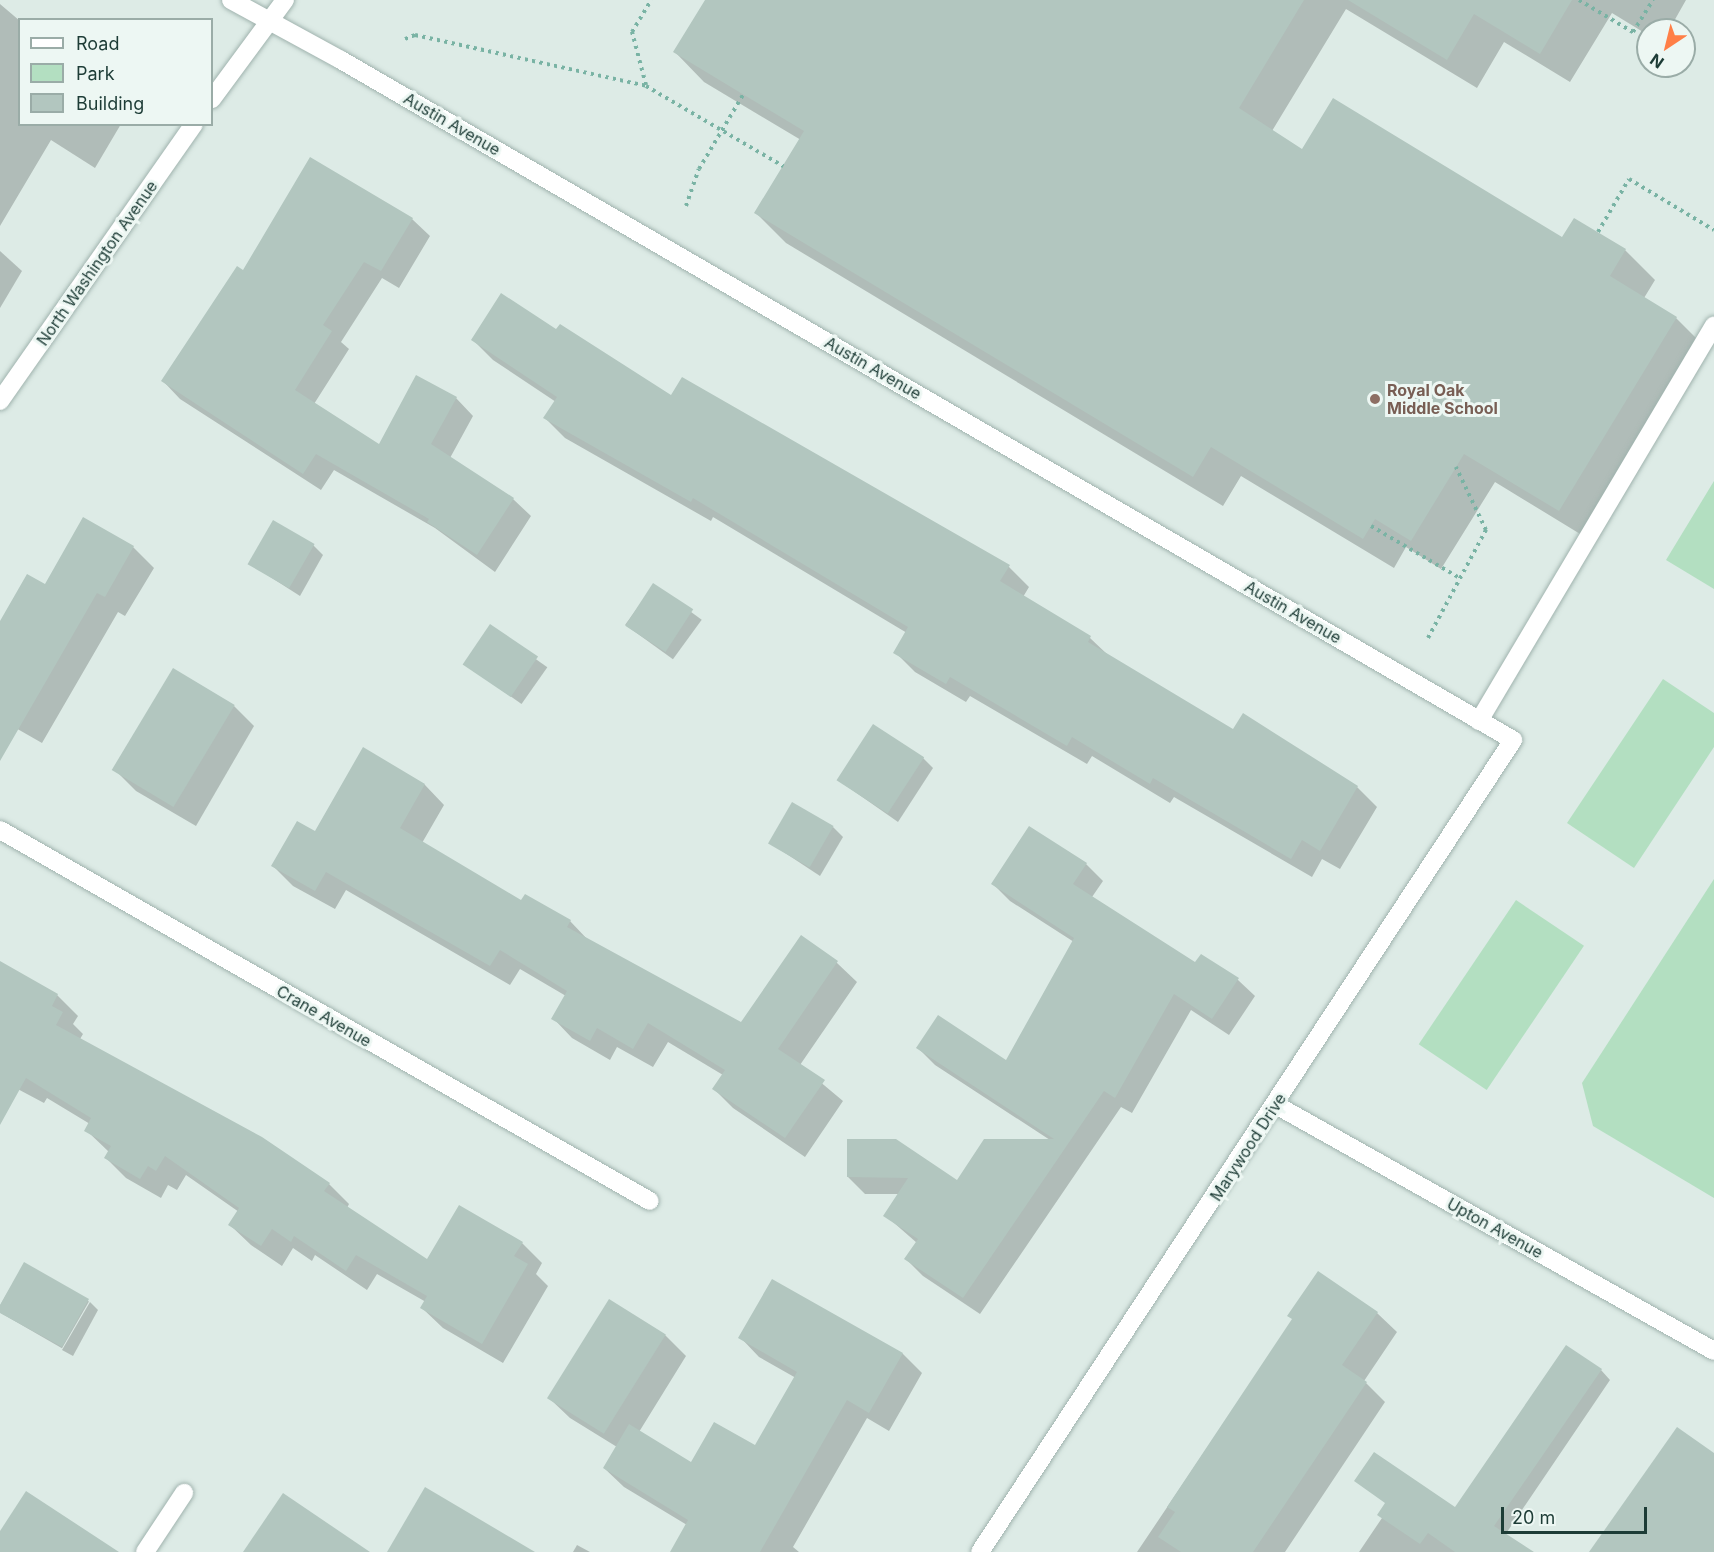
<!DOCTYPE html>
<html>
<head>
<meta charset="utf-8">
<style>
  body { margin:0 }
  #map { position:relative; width:1714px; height:1552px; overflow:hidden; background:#ddebe6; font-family:Inter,sans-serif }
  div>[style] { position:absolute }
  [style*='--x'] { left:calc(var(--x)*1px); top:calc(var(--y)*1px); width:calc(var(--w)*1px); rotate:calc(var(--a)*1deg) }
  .green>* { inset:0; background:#b3dfc1; transform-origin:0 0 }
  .shadow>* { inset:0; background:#0003; transform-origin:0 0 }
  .building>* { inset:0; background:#b2c6bf; transform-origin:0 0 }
  .path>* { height:4px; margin-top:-2px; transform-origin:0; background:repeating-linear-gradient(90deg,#79b3a4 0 3px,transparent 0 7.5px) }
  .roads { filter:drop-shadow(0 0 2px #a0b3ae) drop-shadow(0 0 2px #a0b3ae) }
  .street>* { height:18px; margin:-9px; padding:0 9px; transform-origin:9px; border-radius:9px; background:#fff }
  .secondary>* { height:18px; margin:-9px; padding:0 9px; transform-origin:9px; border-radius:9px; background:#fff }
  .dots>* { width:16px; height:16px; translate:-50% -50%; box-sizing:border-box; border:3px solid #edf7f3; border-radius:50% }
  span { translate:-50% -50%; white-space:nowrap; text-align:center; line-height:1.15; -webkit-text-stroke:6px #edf7f3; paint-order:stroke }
  .street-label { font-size:16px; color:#1d3c36 }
  .education-label { font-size:16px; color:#785e54; font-weight:700 }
  .left { translate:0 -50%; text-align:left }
  .legend { position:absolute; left:18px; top:18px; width:195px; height:108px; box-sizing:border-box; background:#edf7f3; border:2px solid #9aaca7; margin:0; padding:8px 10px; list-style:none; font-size:18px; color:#1d3c36 }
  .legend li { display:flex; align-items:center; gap:12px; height:30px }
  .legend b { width:30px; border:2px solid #9aaca7 }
  .north { position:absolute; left:1636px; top:18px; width:60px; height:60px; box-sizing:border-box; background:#edf7f3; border:2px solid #9aaca7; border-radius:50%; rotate:215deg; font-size:16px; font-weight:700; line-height:24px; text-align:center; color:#1d3c36 }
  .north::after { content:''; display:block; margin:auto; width:21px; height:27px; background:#ff7f47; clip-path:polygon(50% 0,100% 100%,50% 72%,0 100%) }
  .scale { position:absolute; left:1501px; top:1507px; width:146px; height:27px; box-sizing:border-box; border:3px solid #1d3c36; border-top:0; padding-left:8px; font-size:18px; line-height:21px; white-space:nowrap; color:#1d3c36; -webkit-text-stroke:4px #edf7f3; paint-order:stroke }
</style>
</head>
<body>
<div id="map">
  <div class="green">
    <i style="clip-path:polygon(1714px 481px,1714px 589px,1666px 560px)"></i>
    <i style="clip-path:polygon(1663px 679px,1714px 713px,1714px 747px,1634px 868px,1567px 823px)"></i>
    <i style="clip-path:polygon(1714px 879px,1714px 1198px,1593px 1126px,1582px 1083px)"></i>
    <i style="left:1516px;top:900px;width:82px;height:174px;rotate:34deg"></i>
  </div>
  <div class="shadow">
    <i style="clip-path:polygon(706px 0,1686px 0,1669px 30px,1648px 30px,1648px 35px,1612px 13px,1570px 82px,1504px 42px,1477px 88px,1346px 9px,1272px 131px,1303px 151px,1562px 239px,1625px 250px,1655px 280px,1644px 298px,1676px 318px,1706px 348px,1590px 540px,1495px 482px,1441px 569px,1406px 547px,1394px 568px,1241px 476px,1223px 506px,786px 243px,756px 213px,801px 140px,704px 82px,675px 52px)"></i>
    <i style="clip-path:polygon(0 4px,20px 21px,20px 124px,121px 124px,95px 168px,51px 140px,0 226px)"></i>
    <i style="clip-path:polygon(412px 219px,430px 236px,399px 288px,382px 278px,341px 342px,349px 349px,314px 404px,379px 447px,456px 398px,473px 416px,450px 458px,513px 499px,531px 516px,495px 572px,435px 528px,334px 470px,321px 490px,180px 399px,163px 381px,244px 272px)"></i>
    <i style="clip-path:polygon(0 251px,22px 271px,0 308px)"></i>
    <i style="clip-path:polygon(557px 331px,672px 397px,1009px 567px,1029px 587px,1023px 597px,1090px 638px,1109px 656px,1234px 731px,1357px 787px,1377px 807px,1340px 869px,1322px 859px,1312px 877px,1174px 797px,1170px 803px,1092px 756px,1087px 764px,970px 696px,966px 702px,915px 672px,895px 652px,907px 633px,713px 517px,711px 521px,565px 438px,545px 418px,556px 402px,493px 360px,473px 340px)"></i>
    <i style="clip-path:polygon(313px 545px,323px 555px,300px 596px,250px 564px)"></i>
    <i style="clip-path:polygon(133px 547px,154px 568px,125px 616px,118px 612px,42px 743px,0 719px,0 624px,46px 586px)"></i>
    <i style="left:654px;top:585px;width:59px;height:49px;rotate:36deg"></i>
    <i style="left:490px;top:627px;width:70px;height:45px;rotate:35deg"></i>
    <i style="clip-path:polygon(234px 706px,254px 726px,196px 826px,136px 791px,116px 771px)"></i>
    <i style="clip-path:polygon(364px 749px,425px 785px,444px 805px,422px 843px,522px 902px,570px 921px,589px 941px,741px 1024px,801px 937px,837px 963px,857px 982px,800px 1065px,843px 1101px,805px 1157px,733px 1108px,714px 1089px,723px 1075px,668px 1042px,653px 1067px,617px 1047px,610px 1060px,572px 1038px,553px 1018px,566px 996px,520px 969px,510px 985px,346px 890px,335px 909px,293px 886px,273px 866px,316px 833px)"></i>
    <i style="clip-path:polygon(923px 758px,933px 768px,898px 822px,838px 780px)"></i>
    <i style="clip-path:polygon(833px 827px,843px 837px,820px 876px,770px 843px)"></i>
    <i style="clip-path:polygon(1086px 864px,1103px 881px,1092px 897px,1196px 964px,1238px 980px,1255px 996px,1229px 1035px,1191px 1010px,1132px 1113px,1121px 1107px,980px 1314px,923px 1276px,906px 1259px,917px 1243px,885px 1215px,899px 1194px,865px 1194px,848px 1177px,848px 1140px,957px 1182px,1050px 1140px,935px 1065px,918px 1048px,1006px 1062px,1074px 942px,1010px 901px,993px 884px)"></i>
    <i style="clip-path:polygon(5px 965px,57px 995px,78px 1016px,73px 1024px,83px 1034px,80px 1039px,329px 1184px,349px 1204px,347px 1208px,428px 1262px,522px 1243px,542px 1263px,536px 1274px,548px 1286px,503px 1363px,443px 1328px,422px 1308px,426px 1302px,377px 1274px,367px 1290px,315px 1255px,312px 1261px,293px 1248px,282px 1266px,251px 1245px,230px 1225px,239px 1212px,186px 1175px,177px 1190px,168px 1185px,161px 1198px,126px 1178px,106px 1158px,109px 1152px,86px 1130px,90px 1124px,47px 1098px,44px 1103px,12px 1086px,0 1100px,0 973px)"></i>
    <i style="left:24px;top:1264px;width:75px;height:54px;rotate:30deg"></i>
    <i style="clip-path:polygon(772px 1281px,903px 1354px,922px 1373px,889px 1431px,867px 1418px,793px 1547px,799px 1552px,671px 1552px,687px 1525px,624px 1487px,604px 1468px,617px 1447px,570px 1418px,549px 1398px,609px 1301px,665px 1335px,686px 1356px,639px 1432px,692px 1464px,755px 1448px,796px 1378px,759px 1357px,740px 1337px)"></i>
    <i style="clip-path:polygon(90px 1302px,98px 1310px,73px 1356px,62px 1350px)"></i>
    <i style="clip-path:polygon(1377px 1313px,1397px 1332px,1364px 1381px,1385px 1402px,1285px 1552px,1137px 1552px,1293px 1320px)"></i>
    <i style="clip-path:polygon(1601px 1370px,1610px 1380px,1505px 1535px,1506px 1552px,1359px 1552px,1382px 1518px,1455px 1509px)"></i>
    <i style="clip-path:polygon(577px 1545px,590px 1552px,573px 1552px)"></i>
  </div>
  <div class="building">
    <i style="clip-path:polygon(705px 0,1304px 0,1239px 108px,1302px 149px,1333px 98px,1562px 237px,1574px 218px,1626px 249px,1610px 276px,1677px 317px,1559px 511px,1464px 454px,1411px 541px,1375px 519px,1363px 539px,1211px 447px,1193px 477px,754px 213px,804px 131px,673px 52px)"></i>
    <i style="clip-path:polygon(1348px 0,1572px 0,1540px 54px,1474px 14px,1447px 60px)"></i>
    <i style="clip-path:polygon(310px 157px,413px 218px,381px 271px,364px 262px,323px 325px,332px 331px,295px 390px,379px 444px,416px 375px,457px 397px,431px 444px,514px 498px,477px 555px,427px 522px,429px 519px,316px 454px,303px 474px,161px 381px,237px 266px,243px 270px)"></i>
    <i style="clip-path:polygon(501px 293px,556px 329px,560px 324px,671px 395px,682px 377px,1010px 565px,1000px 581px,1091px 636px,1088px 642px,1233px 729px,1243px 713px,1358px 786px,1320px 851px,1302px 840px,1291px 859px,1153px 778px,1150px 784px,1072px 737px,1067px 746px,950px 677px,946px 684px,893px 653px,908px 627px,693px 498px,691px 502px,543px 418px,557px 397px,471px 340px)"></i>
    <i style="clip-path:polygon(83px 517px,134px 546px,105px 597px,97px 593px,0 761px,0 621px,27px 574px,45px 584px)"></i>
    <i style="left:273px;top:520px;width:48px;height:51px;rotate:30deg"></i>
    <i style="left:653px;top:583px;width:48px;height:51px;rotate:33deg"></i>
    <i style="left:490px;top:624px;width:58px;height:49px;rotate:34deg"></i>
    <i style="left:173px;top:668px;width:72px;height:119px;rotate:31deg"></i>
    <i style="left:873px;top:724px;width:61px;height:67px;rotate:33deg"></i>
    <i style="clip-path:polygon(363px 747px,425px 784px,400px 828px,521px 900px,525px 894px,571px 920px,567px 927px,741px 1022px,801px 935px,838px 961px,778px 1049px,825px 1080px,785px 1138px,712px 1089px,725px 1070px,648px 1023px,633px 1049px,597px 1028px,590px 1041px,551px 1019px,567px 991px,500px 950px,490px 966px,326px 872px,315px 891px,271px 866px,297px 821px,315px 831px)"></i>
    <i style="left:792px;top:802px;width:48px;height:48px;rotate:30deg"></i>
    <i style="clip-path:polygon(1029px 826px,1087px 863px,1073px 884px,1195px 962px,1201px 954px,1239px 978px,1212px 1019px,1174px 994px,1115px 1098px,1104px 1091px,963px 1298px,904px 1259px,918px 1239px,883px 1216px,908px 1178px,847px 1177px,847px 1139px,896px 1139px,957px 1180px,984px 1139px,1054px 1139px,916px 1048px,938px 1015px,1006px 1060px,1074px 938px,991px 884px)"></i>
    <i style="clip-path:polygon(0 961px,58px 994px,52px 1006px,63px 1012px,56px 1025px,262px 1137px,330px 1183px,324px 1191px,427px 1259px,459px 1205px,523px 1242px,514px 1256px,528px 1264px,482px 1344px,420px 1308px,427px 1296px,356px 1255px,346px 1271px,294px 1236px,291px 1242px,272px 1229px,261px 1246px,228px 1225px,239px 1208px,165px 1156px,156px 1171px,148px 1166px,140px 1179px,104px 1158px,111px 1146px,84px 1131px,91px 1118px,26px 1078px,0 1125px)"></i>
    <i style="clip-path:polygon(24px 1262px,89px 1299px,62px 1347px,0 1313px,0 1305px)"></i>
    <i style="clip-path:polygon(1318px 1271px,1378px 1312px,1342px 1365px,1367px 1382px,1253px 1552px,1181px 1552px,1158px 1537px,1175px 1512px,1167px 1507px,1292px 1319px,1287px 1316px)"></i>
    <i style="clip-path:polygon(772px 1279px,903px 1353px,869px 1413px,847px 1400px,760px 1552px,670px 1552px,688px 1520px,603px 1468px,629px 1424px,691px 1462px,714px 1422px,755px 1445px,797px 1372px,738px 1338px)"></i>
    <i style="left:609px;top:1299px;width:67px;height:117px;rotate:32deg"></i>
    <i style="clip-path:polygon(1566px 1345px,1602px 1369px,1494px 1526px,1534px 1552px,1455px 1552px,1428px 1533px,1420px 1544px,1377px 1515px,1385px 1503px,1354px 1481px,1374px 1452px,1455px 1507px)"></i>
    <i style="clip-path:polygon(1677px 1427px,1714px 1453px,1714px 1552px,1589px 1552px)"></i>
    <i style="clip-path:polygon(425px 1487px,535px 1552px,387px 1552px)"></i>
    <i style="clip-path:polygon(26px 1491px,119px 1552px,0 1552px,0 1531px)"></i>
    <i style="clip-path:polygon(283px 1493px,370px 1552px,243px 1552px)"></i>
  </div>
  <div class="path">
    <i style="--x:1579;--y:0;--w:63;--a:30.7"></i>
    <i style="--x:1633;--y:32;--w:38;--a:-58"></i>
    <i style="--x:405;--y:39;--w:11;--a:-22"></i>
    <i style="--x:415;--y:35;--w:237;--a:12.4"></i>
    <i style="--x:646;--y:86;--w:159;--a:30.3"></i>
    <i style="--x:646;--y:85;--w:55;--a:-104.8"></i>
    <i style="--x:632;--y:32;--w:37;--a:-59"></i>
    <i style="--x:686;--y:206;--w:39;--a:-71"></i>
    <i style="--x:699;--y:169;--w:86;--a:-59.3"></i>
    <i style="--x:1598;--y:232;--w:61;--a:-59.7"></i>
    <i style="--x:1629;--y:179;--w:99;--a:31"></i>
    <i style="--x:1371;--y:526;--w:101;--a:30.4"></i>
    <i style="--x:1428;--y:638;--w:123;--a:-61.8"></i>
    <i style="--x:1486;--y:530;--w:70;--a:-115.5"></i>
  </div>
  <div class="roads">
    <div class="street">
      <i style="--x:231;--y:0;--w:125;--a:28.6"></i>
      <i style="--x:341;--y:60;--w:1355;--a:30.12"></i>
      <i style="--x:1513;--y:740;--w:971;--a:123.28"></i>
      <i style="--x:1479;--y:721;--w:460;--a:-59.3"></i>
      <i style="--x:0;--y:830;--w:748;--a:29.72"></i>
      <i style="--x:1276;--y:1105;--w:502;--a:29.32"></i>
      <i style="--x:145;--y:1552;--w:71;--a:-56.5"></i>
    </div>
    <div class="secondary">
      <i style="--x:212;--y:99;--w:123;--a:-53.6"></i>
      <i style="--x:0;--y:401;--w:338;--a:-55"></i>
    </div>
  </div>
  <div class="dots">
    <i style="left:1375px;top:399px;background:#8d6e63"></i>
  </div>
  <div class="street-label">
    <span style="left:452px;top:124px;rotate:30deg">Austin Avenue</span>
    <span style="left:97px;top:263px;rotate:-55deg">North Washington Avenue</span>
    <span style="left:873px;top:368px;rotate:30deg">Austin Avenue</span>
    <span style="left:1293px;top:612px;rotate:30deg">Austin Avenue</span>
    <span style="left:324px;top:1016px;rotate:30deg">Crane Avenue</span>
    <span style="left:1248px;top:1147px;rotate:-57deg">Marywood Drive</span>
    <span style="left:1495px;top:1228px;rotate:29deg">Upton Avenue</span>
  </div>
  <div class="education-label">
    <span class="left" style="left:1387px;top:399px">Royal Oak<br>Middle School</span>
  </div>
  <ul class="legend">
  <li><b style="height:8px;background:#fff"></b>Road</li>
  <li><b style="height:16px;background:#b3dfc1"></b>Park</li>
  <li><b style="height:16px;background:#b2c6bf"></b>Building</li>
  </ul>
  <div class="north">N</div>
  <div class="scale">20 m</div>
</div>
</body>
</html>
